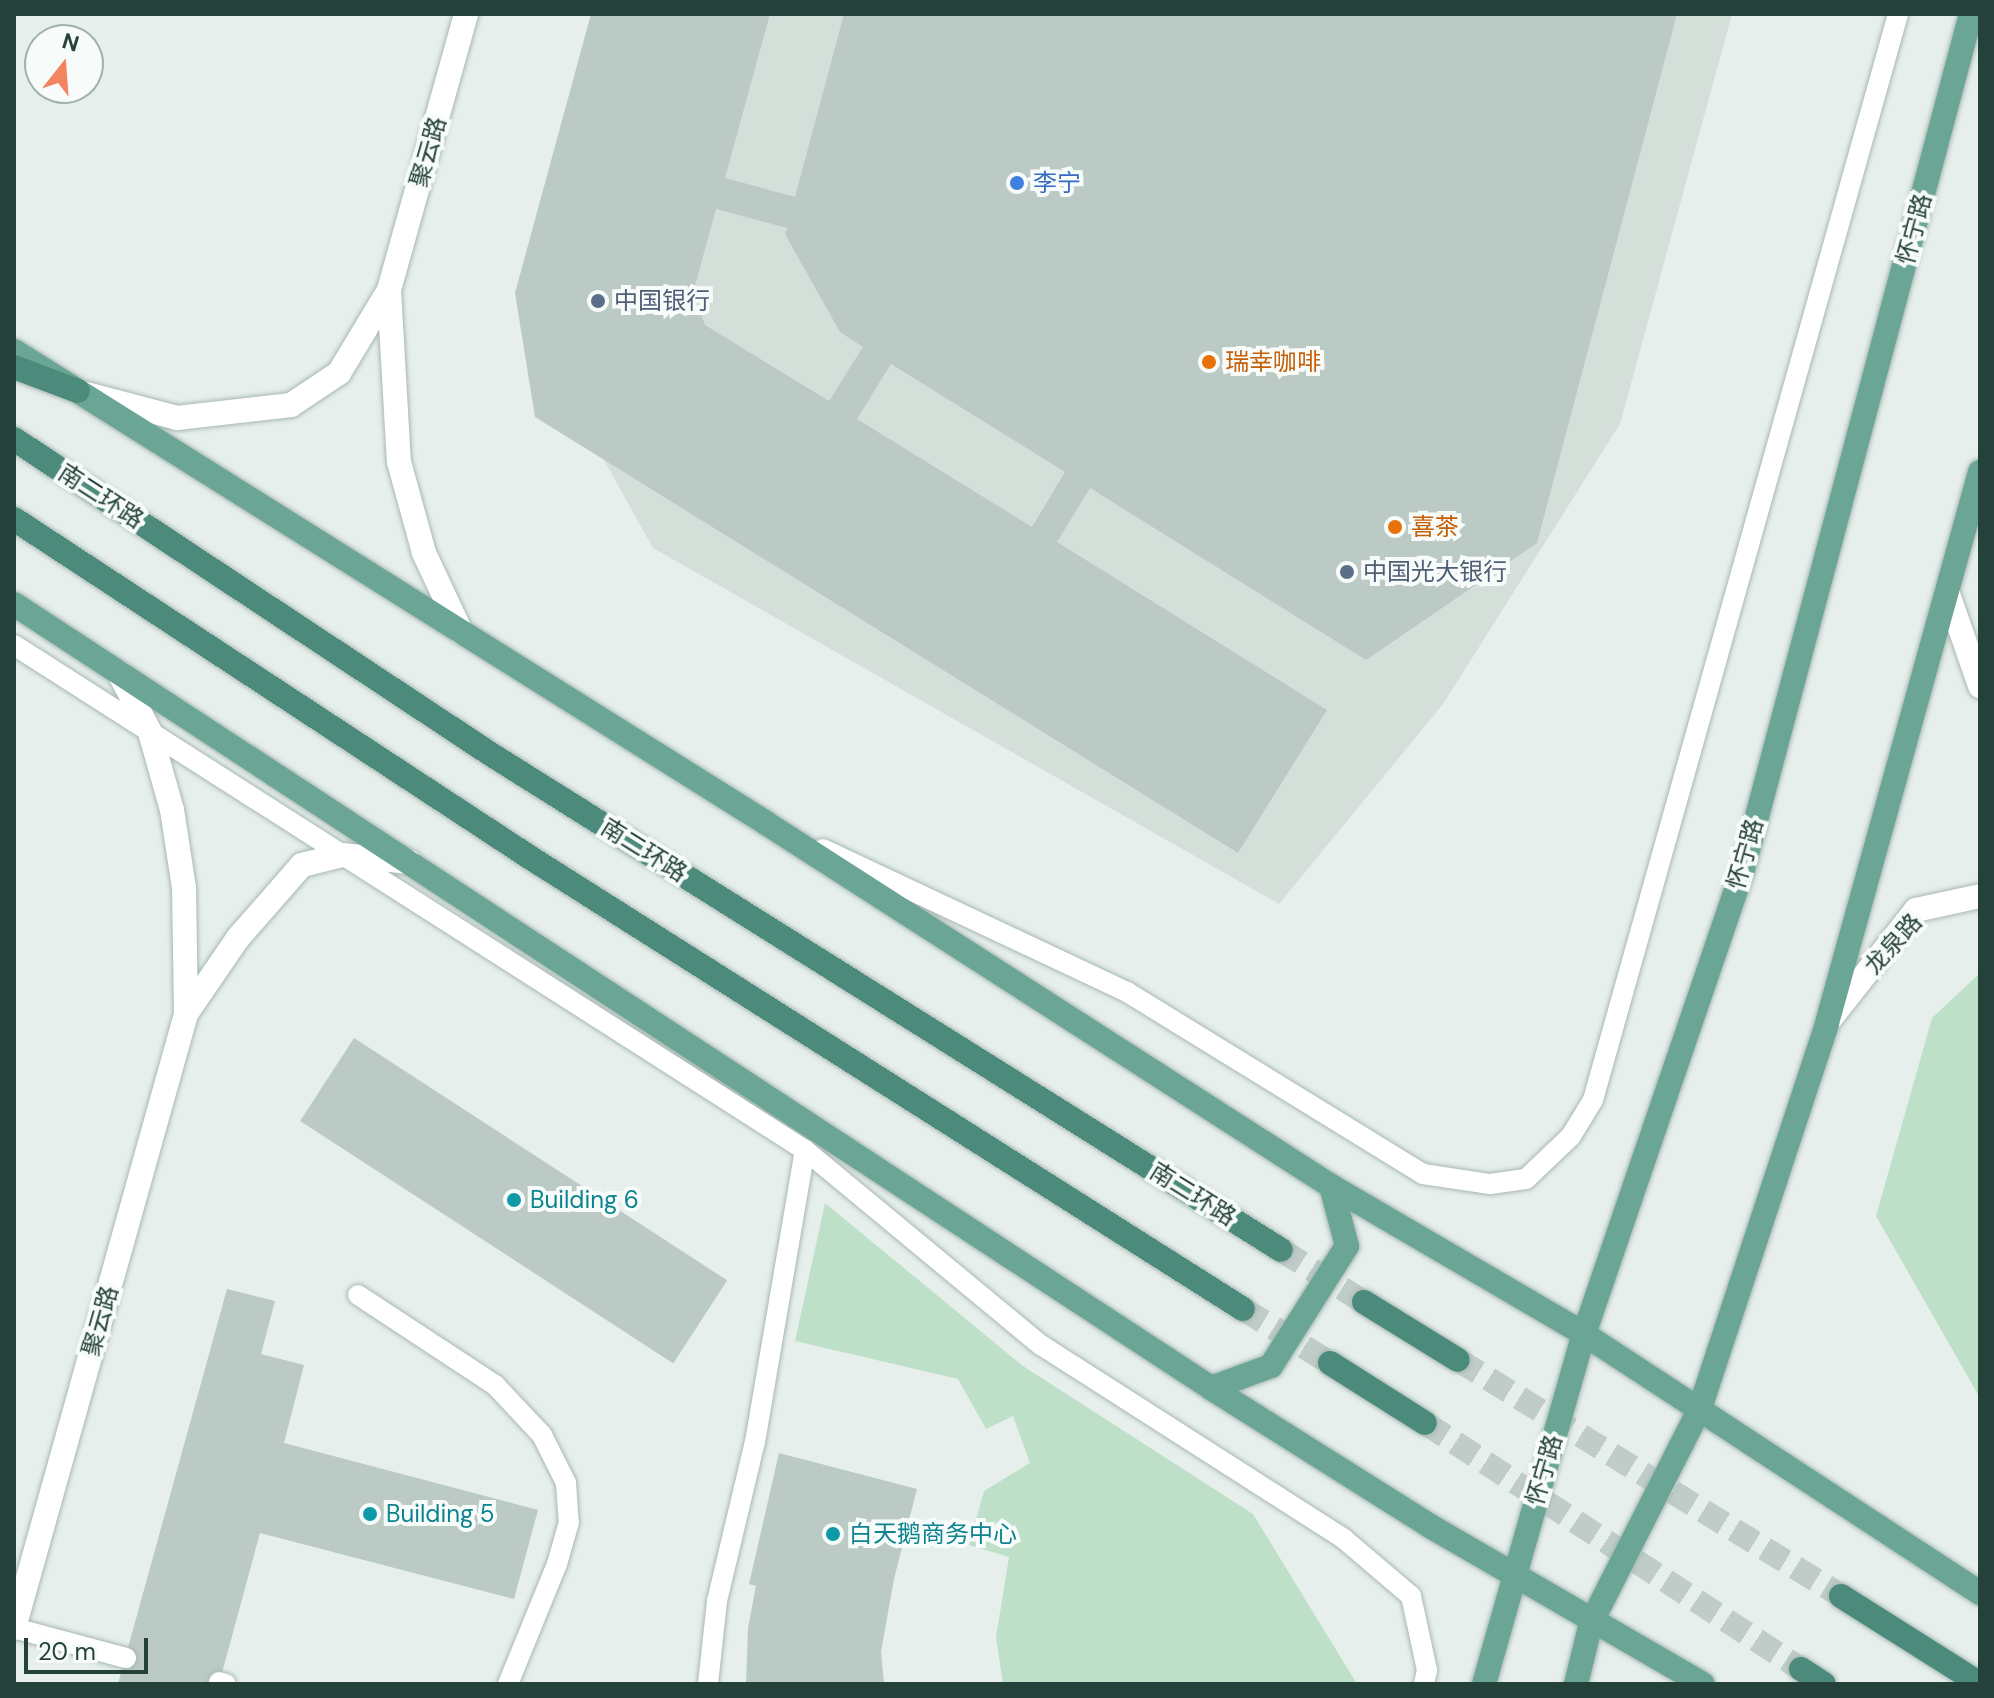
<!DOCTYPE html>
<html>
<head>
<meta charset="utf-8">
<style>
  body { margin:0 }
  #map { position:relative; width:1994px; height:1698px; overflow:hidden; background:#e6efeb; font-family:"DM Sans","Noto Sans SC",sans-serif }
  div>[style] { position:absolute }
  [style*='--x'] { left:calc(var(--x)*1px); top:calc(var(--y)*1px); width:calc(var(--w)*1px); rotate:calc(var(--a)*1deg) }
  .built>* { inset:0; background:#d4dfda }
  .green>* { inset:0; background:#bfe0c8 }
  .building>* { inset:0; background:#bbcac4; transform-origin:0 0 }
  .trunk-tunnel>* { height:24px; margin-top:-12px; transform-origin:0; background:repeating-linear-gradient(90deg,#bfccc8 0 24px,transparent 0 36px) }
  .roads { filter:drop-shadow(0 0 2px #a8b8b2) drop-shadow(0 0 2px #a8b8b2) }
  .service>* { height:20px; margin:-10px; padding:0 10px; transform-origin:10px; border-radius:10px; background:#fff }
  .minor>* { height:24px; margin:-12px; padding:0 12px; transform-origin:12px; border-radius:12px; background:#fff }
  .tertiary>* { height:24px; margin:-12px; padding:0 12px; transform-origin:12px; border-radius:12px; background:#fff }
  .primary>* { height:24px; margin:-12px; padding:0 12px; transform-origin:12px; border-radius:12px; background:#6aa596 }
  .trunk>* { height:24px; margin:-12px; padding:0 12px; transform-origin:12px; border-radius:12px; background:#4c8a7c }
  .dots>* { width:22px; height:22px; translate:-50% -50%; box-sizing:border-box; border:4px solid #f7fbf9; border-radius:50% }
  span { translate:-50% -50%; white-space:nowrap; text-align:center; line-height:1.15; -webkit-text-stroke:8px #f7fbf9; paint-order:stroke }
  .street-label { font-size:24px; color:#24423a }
  .shop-label { font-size:24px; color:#366cbe }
  .left { translate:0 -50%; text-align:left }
  .service-label { font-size:24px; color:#4e5e75 }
  .food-label { font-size:24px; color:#c56008 }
  .culture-label { font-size:24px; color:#0d838f }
  .frame { position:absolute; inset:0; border:16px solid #24423a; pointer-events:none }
  .north { position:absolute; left:24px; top:24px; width:80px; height:80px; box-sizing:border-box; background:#f7fbf9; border:2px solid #a3b1ad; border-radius:50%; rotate:17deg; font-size:22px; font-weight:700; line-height:32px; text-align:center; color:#24423a }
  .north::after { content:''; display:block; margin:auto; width:28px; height:36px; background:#f4845f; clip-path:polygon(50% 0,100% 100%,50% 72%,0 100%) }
  .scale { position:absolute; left:24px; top:1638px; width:124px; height:36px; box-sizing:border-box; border:4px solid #24423a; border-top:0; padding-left:10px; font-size:24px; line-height:28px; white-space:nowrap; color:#24423a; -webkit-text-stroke:6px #f7fbf9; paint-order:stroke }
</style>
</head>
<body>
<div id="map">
  <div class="built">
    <i style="clip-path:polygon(628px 14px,1732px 14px,1620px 424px,1443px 704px,1279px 904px,653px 548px,535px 336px)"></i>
  </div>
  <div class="green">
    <i style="clip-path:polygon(1980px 973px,1980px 1398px,1876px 1216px,1932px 1018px)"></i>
    <i style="clip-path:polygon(825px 1203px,1023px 1366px,1253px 1514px,1357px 1684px,1003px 1684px,996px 1637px,1009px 1557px,969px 1545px,984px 1491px,1030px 1463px,1013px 1416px,986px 1429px,958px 1379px,795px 1341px)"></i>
  </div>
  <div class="building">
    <i style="clip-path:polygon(evenodd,591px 14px,770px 14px,725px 178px,795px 197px,844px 14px,1677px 14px,1537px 543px,1366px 660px,1090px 488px,1057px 542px,1327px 710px,1238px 853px,535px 417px,515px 293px,591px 14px,716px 209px,787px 228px,785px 234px,840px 332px,863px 347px,829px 401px,705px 325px,693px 293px,716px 209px,591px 14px,891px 364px,1065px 472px,1032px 527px,857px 419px,891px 364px)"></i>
    <i style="left:354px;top:1038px;width:445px;height:99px;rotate:33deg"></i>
    <i style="clip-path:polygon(227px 1289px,275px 1301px,261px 1354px,304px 1365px,284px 1443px,538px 1510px,514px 1599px,260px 1533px,219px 1684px,118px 1684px)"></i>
    <i style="clip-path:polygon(779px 1453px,917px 1489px,894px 1579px,881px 1652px,884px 1684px,746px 1684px,748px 1628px,756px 1586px,749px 1584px)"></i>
  </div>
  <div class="trunk-tunnel">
    <i style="--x:1281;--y:1250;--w:98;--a:32.1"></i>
    <i style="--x:1243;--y:1309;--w:102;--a:31.8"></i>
    <i style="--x:1458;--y:1360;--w:450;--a:31.6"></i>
    <i style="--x:1425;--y:1423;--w:449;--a:33.2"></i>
  </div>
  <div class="roads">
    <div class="service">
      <i style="--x:14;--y:645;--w:938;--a:32.56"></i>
      <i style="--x:805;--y:1150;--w:306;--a:39.6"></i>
      <i style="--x:1041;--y:1345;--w:360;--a:32.6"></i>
      <i style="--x:1344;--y:1539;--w:88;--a:40.4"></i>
      <i style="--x:1411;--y:1596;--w:76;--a:77.8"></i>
      <i style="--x:1427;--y:1670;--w:14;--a:102"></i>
      <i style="--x:823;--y:849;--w:336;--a:25.2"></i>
      <i style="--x:1127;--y:992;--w:347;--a:31.6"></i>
      <i style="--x:1423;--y:1174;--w:68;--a:8.5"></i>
      <i style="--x:1490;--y:1184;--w:36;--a:-8"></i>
      <i style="--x:1526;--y:1179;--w:62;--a:-43.7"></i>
      <i style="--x:1571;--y:1136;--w:42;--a:-58.6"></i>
      <i style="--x:1593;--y:1100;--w:1128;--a:-74.31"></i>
      <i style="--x:358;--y:1295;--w:164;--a:33.3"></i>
      <i style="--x:495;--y:1385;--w:69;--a:46.8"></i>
      <i style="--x:542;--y:1435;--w:54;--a:63.4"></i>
      <i style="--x:566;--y:1483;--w:39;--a:86"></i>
      <i style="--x:569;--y:1522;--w:44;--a:105.9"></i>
      <i style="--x:557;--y:1564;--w:130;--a:112.2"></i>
      <i style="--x:14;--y:1628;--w:116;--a:15"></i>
      <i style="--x:219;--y:1682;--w:7;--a:16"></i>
      <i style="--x:708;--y:1684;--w:83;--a:-83.8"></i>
      <i style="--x:717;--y:1601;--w:163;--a:-76.6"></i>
      <i style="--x:755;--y:1442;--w:296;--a:-80.3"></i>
    </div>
    <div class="minor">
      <i style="--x:389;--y:290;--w:287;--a:-74.4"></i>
      <i style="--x:87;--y:394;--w:93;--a:14.9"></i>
      <i style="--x:177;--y:418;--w:115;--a:-6.5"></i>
      <i style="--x:291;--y:405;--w:58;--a:-33.7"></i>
      <i style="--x:339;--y:373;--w:97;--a:-58.9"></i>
      <i style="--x:389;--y:290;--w:172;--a:86.7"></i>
      <i style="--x:399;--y:462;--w:94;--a:74.6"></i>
      <i style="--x:424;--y:553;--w:87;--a:64.9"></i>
      <i style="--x:186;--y:1014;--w:92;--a:-55.6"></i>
      <i style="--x:238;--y:938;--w:97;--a:-48.8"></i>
      <i style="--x:302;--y:865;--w:41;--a:-14"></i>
      <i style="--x:342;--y:855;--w:68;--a:5.9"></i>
      <i style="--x:14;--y:1628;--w:638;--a:-74.35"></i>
      <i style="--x:186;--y:1014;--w:126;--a:-90.9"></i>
      <i style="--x:184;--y:888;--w:79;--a:-98.7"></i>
      <i style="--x:172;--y:810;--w:81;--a:-105.8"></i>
      <i style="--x:150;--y:732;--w:67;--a:-117.7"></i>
    </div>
    <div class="tertiary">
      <i style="--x:1947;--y:591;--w:101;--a:70.8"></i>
      <i style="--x:1827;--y:1023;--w:144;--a:-51.8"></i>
      <i style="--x:1916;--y:910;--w:66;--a:-12.3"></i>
    </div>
    <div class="primary">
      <i style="--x:14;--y:351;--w:888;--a:32.11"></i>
      <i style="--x:766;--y:823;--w:672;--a:32.72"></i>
      <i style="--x:1331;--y:1186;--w:293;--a:30.3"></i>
      <i style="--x:1584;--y:1334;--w:473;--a:33.2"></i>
      <i style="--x:14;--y:604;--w:1431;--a:33.22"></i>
      <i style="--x:1211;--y:1388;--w:259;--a:32.2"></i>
      <i style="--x:1430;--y:1526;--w:315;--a:30.1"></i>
      <i style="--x:1211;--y:1388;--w:64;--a:-20.1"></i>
      <i style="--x:1271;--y:1366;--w:142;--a:-57.7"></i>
      <i style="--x:1347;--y:1246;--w:62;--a:-104.9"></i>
      <i style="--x:1484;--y:1684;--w:364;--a:-74.1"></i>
      <i style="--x:1584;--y:1334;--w:491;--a:-71.1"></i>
      <i style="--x:1743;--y:869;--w:885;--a:-75.07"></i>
      <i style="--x:1576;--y:1684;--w:63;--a:-76.2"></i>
      <i style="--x:1591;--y:1623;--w:241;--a:-63.1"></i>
      <i style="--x:1700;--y:1408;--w:405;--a:-71.7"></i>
      <i style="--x:1827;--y:1023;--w:572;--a:-74.48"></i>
    </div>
    <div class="trunk">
      <i style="--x:14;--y:367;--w:68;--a:20.6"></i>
      <i style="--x:14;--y:439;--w:573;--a:33.47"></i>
      <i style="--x:492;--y:755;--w:931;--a:32.1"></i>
      <i style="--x:14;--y:519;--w:622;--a:33.26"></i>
      <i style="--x:534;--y:860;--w:839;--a:32.35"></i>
      <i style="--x:1364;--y:1302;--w:110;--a:31.7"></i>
      <i style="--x:1330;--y:1363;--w:112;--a:32.3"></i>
      <i style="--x:1841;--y:1596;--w:165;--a:32.3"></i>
      <i style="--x:1801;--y:1669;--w:27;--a:33"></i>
    </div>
  </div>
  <div class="dots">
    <i style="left:1017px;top:183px;background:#3f7fe0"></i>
    <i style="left:598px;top:301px;background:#5c6f8a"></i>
    <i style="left:1209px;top:362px;background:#e8710a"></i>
    <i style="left:1395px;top:527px;background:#e8710a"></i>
    <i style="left:1347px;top:572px;background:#5c6f8a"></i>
    <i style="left:514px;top:1200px;background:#0f9aa8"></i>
    <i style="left:370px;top:1514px;background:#0f9aa8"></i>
    <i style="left:833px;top:1534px;background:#0f9aa8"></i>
  </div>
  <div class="street-label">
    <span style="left:428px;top:152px;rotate:-74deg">聚云路</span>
    <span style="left:1914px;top:229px;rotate:-75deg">怀宁路</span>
    <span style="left:101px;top:496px;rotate:33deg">南二环路</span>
    <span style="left:644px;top:850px;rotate:32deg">南二环路</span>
    <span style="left:1745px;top:854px;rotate:-74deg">怀宁路</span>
    <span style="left:1893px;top:944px;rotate:-48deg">龙泉路</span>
    <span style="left:1193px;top:1194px;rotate:32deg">南二环路</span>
    <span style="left:100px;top:1321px;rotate:-74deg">聚云路</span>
    <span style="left:1544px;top:1470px;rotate:-74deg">怀宁路</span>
  </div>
  <div class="shop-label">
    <span class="left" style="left:1033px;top:183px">李宁</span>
  </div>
  <div class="service-label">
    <span class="left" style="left:614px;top:301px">中国银行</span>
    <span class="left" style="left:1363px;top:572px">中国光大银行</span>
  </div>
  <div class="food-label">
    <span class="left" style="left:1225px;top:362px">瑞幸咖啡</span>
    <span class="left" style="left:1411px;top:527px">喜茶</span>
  </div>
  <div class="culture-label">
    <span class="left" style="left:530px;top:1200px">Building 6</span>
    <span class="left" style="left:386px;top:1514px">Building 5</span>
    <span class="left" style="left:849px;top:1534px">白天鹅商务中心</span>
  </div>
  <div class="frame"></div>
  <div class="north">N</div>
  <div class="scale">20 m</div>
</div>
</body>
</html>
